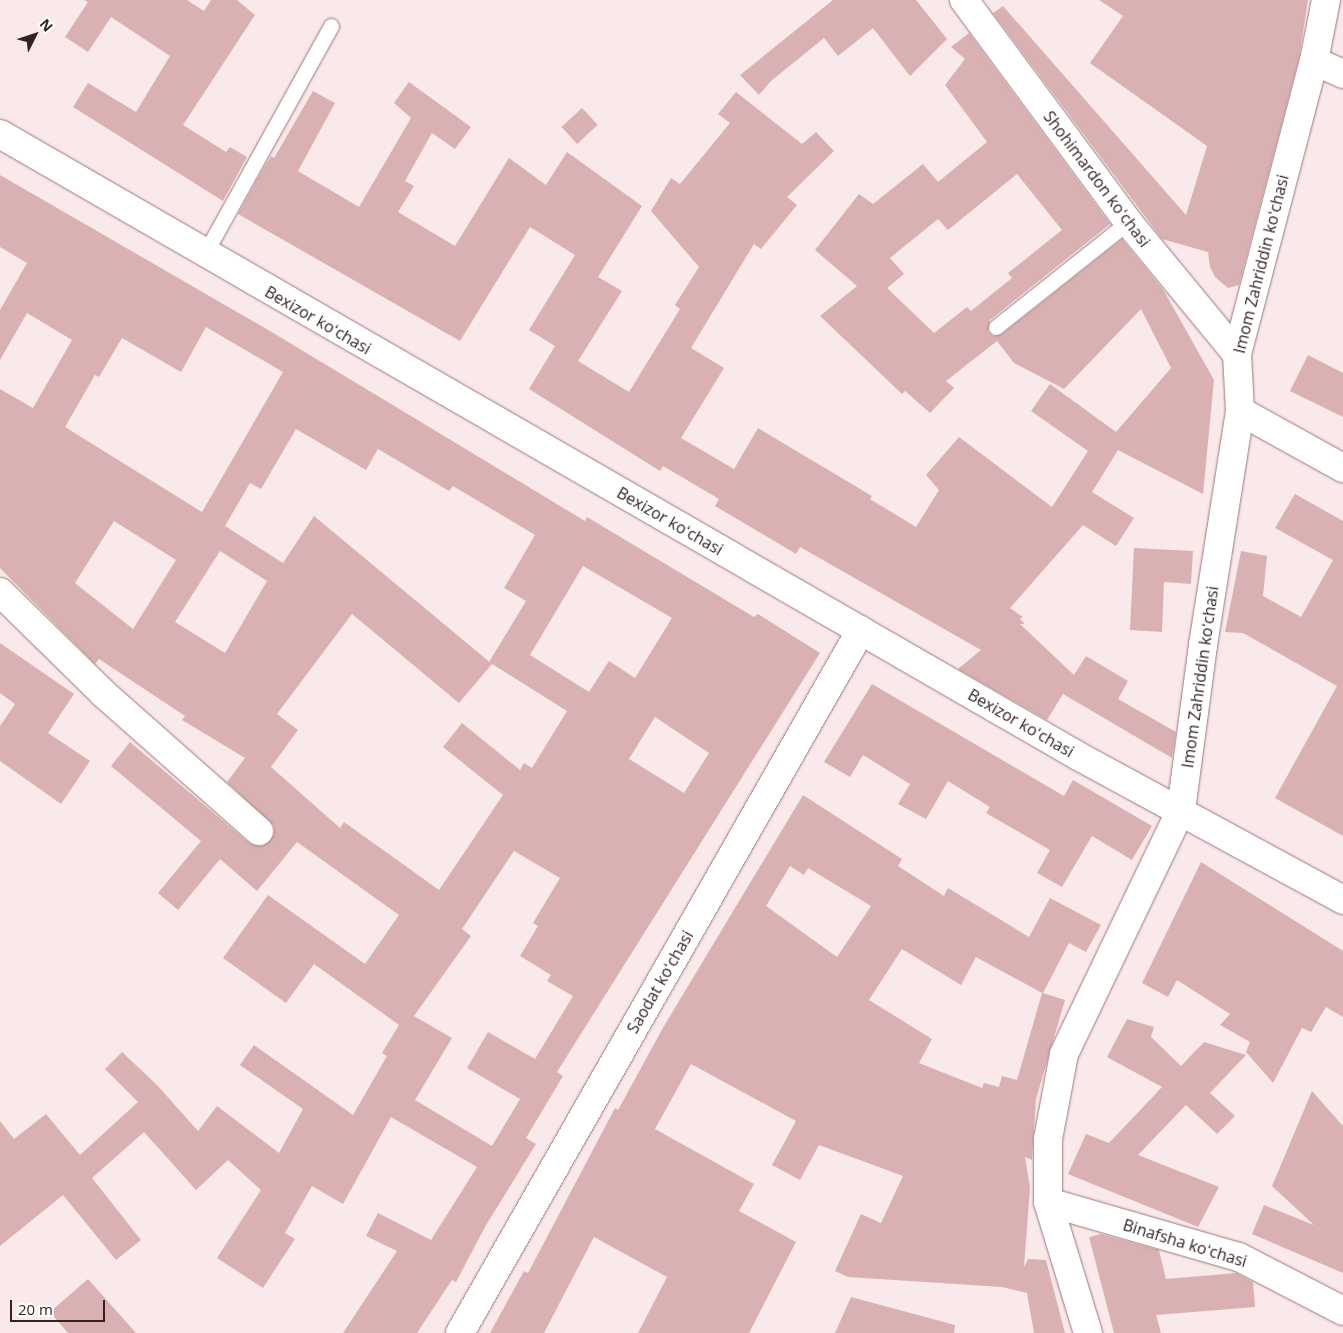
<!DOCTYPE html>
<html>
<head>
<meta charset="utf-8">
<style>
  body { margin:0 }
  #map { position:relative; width:1343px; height:1333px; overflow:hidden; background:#fae9ea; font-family:"Open Sans",sans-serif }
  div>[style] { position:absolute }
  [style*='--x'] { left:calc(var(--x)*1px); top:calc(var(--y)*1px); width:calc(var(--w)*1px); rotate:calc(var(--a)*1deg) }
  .building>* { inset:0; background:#d9b1b3; transform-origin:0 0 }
  .roads { filter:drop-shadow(0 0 1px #9c7779) drop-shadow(0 0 1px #9c7779) }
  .service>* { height:15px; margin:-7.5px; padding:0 7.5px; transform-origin:7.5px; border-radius:7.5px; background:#fff }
  .minor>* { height:28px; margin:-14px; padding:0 14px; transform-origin:14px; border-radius:14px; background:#fff }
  span { translate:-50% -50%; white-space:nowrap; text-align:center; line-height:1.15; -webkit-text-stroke:4px #fff; paint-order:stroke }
  .street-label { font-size:16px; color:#312223 }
  .north { position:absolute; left:10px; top:10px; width:50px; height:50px; -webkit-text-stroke:4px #fff; paint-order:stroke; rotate:49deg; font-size:14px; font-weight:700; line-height:20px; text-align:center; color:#312223 }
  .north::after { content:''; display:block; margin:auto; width:18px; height:22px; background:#312223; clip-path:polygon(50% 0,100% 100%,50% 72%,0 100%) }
  .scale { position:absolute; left:10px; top:1300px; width:95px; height:22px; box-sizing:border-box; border:2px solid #312223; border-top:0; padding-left:6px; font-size:15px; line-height:18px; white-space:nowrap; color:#312223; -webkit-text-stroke:4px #fff; paint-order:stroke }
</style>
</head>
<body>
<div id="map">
  <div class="building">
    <i style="clip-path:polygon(84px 0,187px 0,204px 11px,211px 0,237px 0,255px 15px,183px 125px,226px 152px,230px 147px,247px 157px,223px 201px,73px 107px,88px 83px,136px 112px,170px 56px,111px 17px,88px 52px,65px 37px,88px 2px)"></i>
    <i style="clip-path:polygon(833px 0,916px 0,947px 39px,910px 76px,873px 28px,838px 56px,824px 38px,771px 81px,759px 95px,740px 75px)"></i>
    <i style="clip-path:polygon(1099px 0,1308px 0,1299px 58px,1239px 285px,1228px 288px,1215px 277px,1210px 267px,1208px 252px,1162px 239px,993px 13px,1003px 6px,1186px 215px,1207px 146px,1090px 63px,1123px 16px)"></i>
    <i style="clip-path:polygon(evenodd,969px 33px,1110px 224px,990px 320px,988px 332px,993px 336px,1002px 334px,1122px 239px,1164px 291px,1214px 380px,1203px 494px,1118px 450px,1092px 492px,1134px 518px,1116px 546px,1083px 525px,1010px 608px,1023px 617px,1020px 619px,1025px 624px,1020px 624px,1074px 675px,1086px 656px,1128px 681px,1118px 699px,1176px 732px,1172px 758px,1063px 694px,1047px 720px,958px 669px,981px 650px,800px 547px,796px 554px,715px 506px,719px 499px,663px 466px,660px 471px,529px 389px,555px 346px,529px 330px,575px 255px,530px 227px,460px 341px,238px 214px,264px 167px,271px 156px,274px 158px,313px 91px,335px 103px,298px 171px,359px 207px,411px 118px,394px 103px,409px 82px,471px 127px,455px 149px,432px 133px,405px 181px,414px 186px,398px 212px,455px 246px,509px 158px,546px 185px,567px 152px,642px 206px,598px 277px,622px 291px,578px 361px,629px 392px,680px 309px,675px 305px,699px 267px,651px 211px,671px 178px,680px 184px,730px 123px,718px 114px,736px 92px,802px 144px,816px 132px,834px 151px,787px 197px,797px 205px,761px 249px,754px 244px,691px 348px,724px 368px,681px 438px,734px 469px,758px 428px,872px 496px,870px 499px,916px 527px,939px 490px,926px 475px,959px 437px,1052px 507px,1088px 451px,1031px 411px,1050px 384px,1116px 432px,1171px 368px,1141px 309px,1064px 389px,1014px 363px,997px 341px,946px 381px,954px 388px,930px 413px,905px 391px,902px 394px,820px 316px,857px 286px,815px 250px,859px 194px,873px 204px,923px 164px,938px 182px,987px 142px,945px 85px,965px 59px,951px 47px,969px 33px,1017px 174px,1062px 230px,1008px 273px,1012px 278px,971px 311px,967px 307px,934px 333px,887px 288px,904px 274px,890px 258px,938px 219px,948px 230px,1017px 174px)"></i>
    <i style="left:582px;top:108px;width:23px;height:28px;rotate:47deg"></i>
    <i style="clip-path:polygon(evenodd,0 175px,270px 331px,585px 521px,587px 517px,754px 617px,758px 614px,820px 653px,557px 1072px,563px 1076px,526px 1138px,536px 1144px,485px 1227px,456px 1282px,452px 1280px,417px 1333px,343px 1333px,397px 1251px,366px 1236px,378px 1213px,431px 1240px,477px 1167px,391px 1117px,343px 1204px,312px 1186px,285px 1233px,295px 1239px,263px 1288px,217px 1258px,261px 1190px,228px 1160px,196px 1190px,144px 1132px,92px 1178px,141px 1240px,116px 1260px,63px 1195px,0 1246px,0 1121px,14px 1139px,46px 1114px,80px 1155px,138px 1102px,105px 1069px,122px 1052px,157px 1085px,198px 1131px,217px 1106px,279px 1153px,303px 1109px,240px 1065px,254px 1045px,353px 1115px,387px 1056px,382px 1053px,399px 1025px,314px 964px,286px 1003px,223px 958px,268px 895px,365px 964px,399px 915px,297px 842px,257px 891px,220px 859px,178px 910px,158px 893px,201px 841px,111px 766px,130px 742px,249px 843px,263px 846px,274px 835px,274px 826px,227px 782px,245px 758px,182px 720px,185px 716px,99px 659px,95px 664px,0 568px,0 389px,33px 408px,72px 340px,27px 313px,0 360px,0 310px,27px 263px,0 247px,0 175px,206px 327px,283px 372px,202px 512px,65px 427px,95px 375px,99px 377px,122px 338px,181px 372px,206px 327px,0 175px,296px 429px,366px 470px,378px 449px,449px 491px,453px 486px,535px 535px,504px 588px,526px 601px,489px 662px,567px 711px,532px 768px,524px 763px,520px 770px,462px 723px,443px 747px,503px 795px,439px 890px,344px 822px,340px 828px,271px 767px,298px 730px,277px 714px,352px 614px,459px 703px,492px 664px,314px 516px,283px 563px,225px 526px,250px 483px,261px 489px,296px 429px,0 175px,114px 521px,176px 560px,133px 629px,75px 583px,114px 521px,0 175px,220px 551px,267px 581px,225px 653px,175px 622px,220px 551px,0 175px,583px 566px,672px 618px,635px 678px,609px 661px,589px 692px,530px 655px,583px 566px,0 175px,655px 717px,709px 753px,684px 793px,629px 759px,655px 717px,0 175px,514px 851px,560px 878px,533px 923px,538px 926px,520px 956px,551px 975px,547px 981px,573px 996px,535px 1059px,488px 1032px,467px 1068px,520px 1099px,492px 1146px,415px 1100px,452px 1038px,414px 1016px,471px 936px,462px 929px,514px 851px)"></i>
    <i style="clip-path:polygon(1308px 355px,1343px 373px,1343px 417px,1290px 391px)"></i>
    <i style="clip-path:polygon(1295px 494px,1343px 521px,1343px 836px,1275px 798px,1337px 686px,1243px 633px,1225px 632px,1241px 551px,1267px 556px,1263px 596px,1301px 617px,1333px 560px,1275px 528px)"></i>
    <i style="clip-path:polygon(1134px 548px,1193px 551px,1191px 584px,1164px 582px,1162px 632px,1130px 630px)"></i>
    <i style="clip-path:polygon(0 643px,74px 694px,48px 733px,90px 761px,61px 804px,0 761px,0 726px,15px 704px,0 693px)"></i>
    <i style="clip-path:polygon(872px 684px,1064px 796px,1073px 780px,1152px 826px,1132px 860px,1092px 836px,1062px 887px,1037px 873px,1050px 850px,986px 813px,990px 807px,948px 781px,926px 819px,898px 804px,910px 784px,863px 755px,850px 777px,824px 762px)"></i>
    <i style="clip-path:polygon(evenodd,803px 795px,902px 859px,898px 866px,944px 896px,948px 888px,1029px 937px,1050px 898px,1101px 925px,1086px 952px,1069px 943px,1043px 993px,1065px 1000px,1036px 1099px,1032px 1160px,1025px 1157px,1030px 1187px,1024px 1267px,1028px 1259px,1046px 1260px,1065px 1333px,1034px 1333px,1027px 1293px,1002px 1287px,848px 1277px,835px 1271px,861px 1214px,881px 1223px,903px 1176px,819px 1145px,800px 1180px,772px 1165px,796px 1121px,691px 1064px,655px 1129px,754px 1184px,739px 1211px,796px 1242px,749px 1333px,638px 1333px,667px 1277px,594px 1237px,544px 1333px,490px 1333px,524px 1271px,528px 1273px,615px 1108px,618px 1110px,664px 1026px,803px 795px,790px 866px,804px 875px,808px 868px,871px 906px,837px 957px,766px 906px,790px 866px,803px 795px,902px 949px,961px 985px,976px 957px,1042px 993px,1017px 1080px,1002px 1076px,999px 1087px,984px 1083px,982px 1088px,919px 1063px,932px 1039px,869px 1000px,902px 949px)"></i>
    <i style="clip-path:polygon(1201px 862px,1343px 951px,1343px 1017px,1326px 1007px,1311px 1032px,1302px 1028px,1273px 1083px,1246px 1052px,1250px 1042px,1220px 1025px,1230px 1014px,1177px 980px,1168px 997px,1142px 983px)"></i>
    <i style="clip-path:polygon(1127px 1019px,1154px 1027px,1151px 1037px,1181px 1066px,1204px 1042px,1246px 1055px,1210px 1093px,1235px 1116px,1217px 1134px,1186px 1105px,1138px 1155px,1219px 1187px,1198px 1227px,1068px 1174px,1086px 1134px,1109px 1143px,1162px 1087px,1107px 1057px)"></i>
    <i style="clip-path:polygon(1312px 1091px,1343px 1126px,1343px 1273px,1252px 1234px,1264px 1205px,1314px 1225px,1272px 1186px)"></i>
    <i style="clip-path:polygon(1101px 1234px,1159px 1250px,1166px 1279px,1236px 1273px,1253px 1282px,1255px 1307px,1156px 1315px,1161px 1333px,1114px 1333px,1089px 1237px)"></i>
    <i style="clip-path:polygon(88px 1279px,136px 1333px,68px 1333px,50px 1312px)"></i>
    <i style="clip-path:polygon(851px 1297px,955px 1325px,954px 1333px,835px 1333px)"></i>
  </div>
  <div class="roads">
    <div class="service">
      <i style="--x:204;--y:255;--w:262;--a:-61"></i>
      <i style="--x:996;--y:327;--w:169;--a:-38.5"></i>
    </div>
    <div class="minor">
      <i style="--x:964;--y:0;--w:276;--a:53.5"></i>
      <i style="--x:1128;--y:222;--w:171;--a:50.5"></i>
      <i style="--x:1314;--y:61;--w:32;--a:24"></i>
      <i style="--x:0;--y:134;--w:1245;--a:29.98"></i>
      <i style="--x:1078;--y:756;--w:302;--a:28.5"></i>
      <i style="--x:1240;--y:411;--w:118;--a:29"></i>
      <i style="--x:0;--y:592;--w:146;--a:44.4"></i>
      <i style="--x:104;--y:694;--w:207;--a:41.5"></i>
      <i style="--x:1048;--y:1202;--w:199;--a:16.1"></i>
      <i style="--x:1239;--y:1257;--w:117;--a:27.4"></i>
      <i style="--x:460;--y:1333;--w:809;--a:-60.3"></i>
      <i style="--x:1088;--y:1333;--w:137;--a:-107"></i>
      <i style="--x:1048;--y:1202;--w:63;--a:-90"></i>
      <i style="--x:1048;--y:1139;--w:86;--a:-79.3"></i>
      <i style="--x:1064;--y:1054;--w:271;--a:-64.4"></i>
      <i style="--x:1181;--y:810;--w:166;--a:-82.4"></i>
      <i style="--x:1203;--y:645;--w:237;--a:-81"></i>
      <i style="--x:1240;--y:411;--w:57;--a:-93"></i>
      <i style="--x:1237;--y:354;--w:303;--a:-75.3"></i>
      <i style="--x:1314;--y:61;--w:62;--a:-78.9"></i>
    </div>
  </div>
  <div class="street-label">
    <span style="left:1097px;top:179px;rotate:53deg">Shohimardon koʻchasi</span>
    <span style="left:1261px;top:264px;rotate:-76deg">Imom Zahriddin koʻchasi</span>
    <span style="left:318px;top:320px;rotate:30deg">Bexizor koʻchasi</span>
    <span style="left:670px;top:521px;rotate:30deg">Bexizor koʻchasi</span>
    <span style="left:1200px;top:677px;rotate:-82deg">Imom Zahriddin koʻchasi</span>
    <span style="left:1021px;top:723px;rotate:30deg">Bexizor koʻchasi</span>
    <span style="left:660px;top:982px;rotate:-60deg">Saodat koʻchasi</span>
    <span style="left:1185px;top:1243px;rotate:17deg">Binafsha koʻchasi</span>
  </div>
  <div class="north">N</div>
  <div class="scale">20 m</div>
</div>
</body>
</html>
